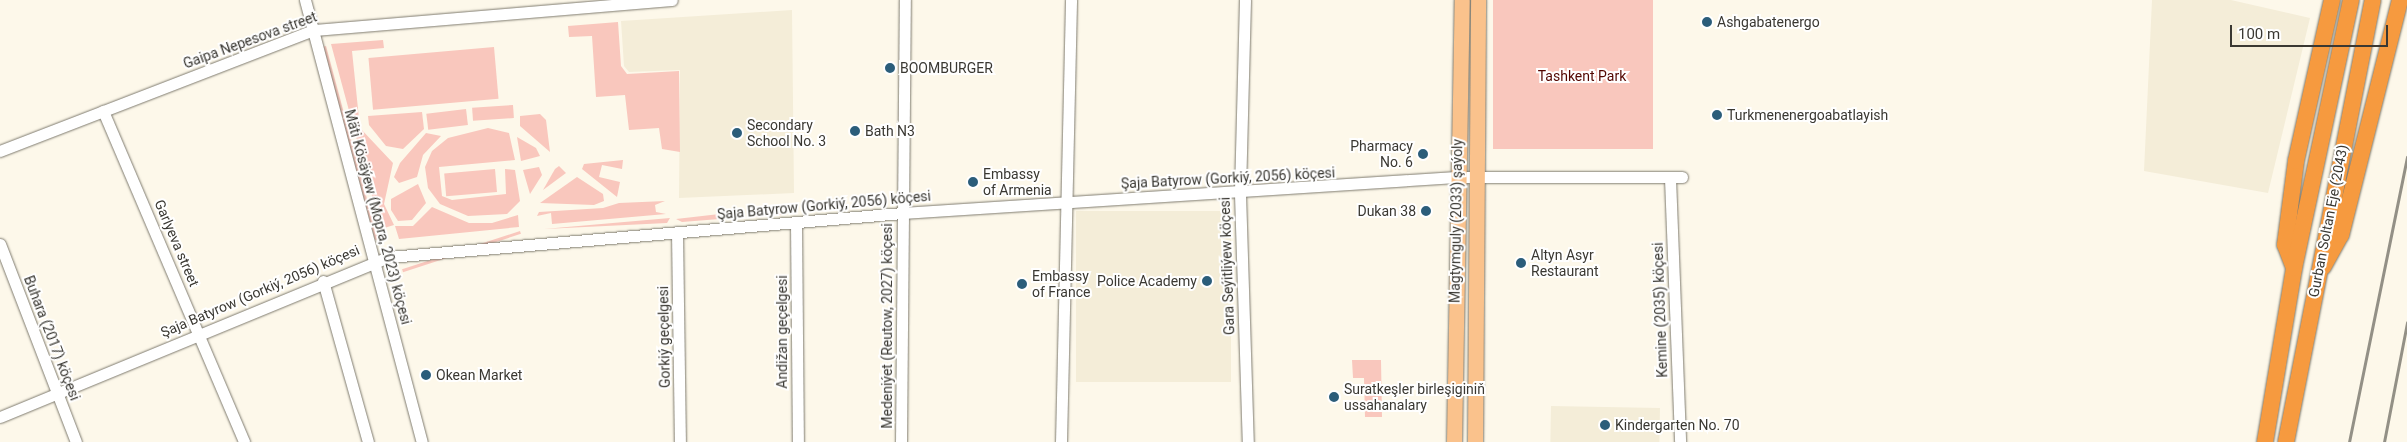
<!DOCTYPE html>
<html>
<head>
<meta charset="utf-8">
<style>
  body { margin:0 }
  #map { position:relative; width:2407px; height:442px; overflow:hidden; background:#fdf8ea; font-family:Roboto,sans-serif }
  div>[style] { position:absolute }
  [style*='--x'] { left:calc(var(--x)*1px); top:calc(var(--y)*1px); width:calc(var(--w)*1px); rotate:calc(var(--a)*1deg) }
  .built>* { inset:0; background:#f4edd8; transform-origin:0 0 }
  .green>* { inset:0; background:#f9c7bd; transform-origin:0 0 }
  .roads { filter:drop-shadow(0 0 1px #7f7b6f) drop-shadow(0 0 1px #7f7b6f) }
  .minor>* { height:11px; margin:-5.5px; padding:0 5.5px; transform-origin:5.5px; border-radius:5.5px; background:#fff }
  .major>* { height:15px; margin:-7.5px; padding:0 7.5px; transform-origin:7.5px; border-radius:7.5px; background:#fac28c }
  .highway>* { height:16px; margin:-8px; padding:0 8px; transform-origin:8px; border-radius:8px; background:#f69a3f }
  .rail>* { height:3px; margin:-1.5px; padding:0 1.5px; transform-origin:1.5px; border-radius:1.5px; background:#939086 }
  .dots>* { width:14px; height:14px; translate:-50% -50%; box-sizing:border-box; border:2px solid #fff; border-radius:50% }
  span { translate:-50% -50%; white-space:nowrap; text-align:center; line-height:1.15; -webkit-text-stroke:4px #fff; paint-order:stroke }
  .poi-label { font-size:14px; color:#3a3832 }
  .left { translate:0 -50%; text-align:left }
  .right { translate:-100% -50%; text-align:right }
  .street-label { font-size:14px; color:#3a3832 }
  .park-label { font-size:14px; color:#530600 }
  .scale { position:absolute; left:2230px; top:25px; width:158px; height:22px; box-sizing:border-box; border:2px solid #3a3832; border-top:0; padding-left:6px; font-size:15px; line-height:18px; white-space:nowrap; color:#3a3832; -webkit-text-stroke:4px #fff; paint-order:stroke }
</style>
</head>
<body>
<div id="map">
  <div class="built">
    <i style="clip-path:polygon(2152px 0,2231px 0,2310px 18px,2268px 193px,2144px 171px)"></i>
    <i style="clip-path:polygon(792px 10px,794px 193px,679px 198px,680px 70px,629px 72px,624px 66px,621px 21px)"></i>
    <i style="left:1076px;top:211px;width:155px;height:171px"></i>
    <i style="left:1551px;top:406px;width:109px;height:36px;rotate:1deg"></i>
  </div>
  <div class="green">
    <i style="left:1493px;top:0;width:160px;height:149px"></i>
    <i style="clip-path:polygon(618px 22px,621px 66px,627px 74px,679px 71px,680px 152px,662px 149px,659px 128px,629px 130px,625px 95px,596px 97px,592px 36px,569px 37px,568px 26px)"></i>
    <i style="clip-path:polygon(383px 40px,384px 48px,352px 51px,360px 128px,393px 163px,384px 204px,394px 225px,381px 229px,331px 44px)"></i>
    <i style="left:326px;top:46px;width:200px;height:3px;rotate:75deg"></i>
    <i style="left:494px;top:47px;width:52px;height:126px;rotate:85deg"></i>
    <i style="left:513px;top:105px;width:13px;height:41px;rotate:86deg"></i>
    <i style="left:466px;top:109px;width:16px;height:40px;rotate:83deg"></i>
    <i style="clip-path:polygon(422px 112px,424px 129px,403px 149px,386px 146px,369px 125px,368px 116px)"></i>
    <i style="clip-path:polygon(540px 114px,546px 120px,550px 152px,520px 126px,520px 116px)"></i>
    <i style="clip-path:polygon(488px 128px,509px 133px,515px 160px,439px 167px,442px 196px,452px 200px,506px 194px,505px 169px,515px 170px,520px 201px,507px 214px,468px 216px,440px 204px,428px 188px,425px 167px,432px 151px,448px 138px)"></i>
    <i style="clip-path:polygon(426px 133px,441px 136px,423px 155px,417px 177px,399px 183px,394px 177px,400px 163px)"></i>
    <i style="clip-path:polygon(517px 137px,536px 148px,540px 156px,521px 161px)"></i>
    <i style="clip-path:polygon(623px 160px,622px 169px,602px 165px,599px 177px,620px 182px,617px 197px,582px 169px,584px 164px)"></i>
    <i style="clip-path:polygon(559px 166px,566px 173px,543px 190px,555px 169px)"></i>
    <i style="clip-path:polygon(539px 167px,542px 175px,530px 194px,523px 170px)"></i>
    <i style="left:495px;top:169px;width:23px;height:51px;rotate:85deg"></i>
    <i style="clip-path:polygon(577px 177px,603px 194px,604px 201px,594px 205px,540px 203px)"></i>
    <i style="clip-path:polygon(418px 184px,426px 203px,412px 220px,398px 221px,391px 210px,391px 199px)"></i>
    <i style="clip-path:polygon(665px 201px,655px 205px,656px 212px,666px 214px,552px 224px,551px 213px,537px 216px,539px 212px,603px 208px,619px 203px)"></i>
    <i style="clip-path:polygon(432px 207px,469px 223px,492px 223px,518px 215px,519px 227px,399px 239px,395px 226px,413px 226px)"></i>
    <i style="clip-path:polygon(786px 210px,781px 215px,753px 217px,749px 212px)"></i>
    <i style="clip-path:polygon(737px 212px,732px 218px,682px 222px,676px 219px)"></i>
    <i style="clip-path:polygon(670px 218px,667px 223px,544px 229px)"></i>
    <i style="left:520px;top:231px;width:3px;height:124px;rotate:72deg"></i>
    <i style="clip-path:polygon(1352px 360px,1381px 360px,1382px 417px,1365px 417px,1364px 378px,1353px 378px)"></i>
  </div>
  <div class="roads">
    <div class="minor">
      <i style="--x:305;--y:0;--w:457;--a:75.2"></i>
      <i style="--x:1245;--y:0;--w:194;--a:91.5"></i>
      <i style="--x:1240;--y:194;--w:248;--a:88.2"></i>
      <i style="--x:103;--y:111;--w:360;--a:66.9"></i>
      <i style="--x:0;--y:151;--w:337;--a:-21.1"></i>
      <i style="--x:314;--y:30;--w:359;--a:-4.8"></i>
      <i style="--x:1670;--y:178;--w:264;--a:87.8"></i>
      <i style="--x:796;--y:222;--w:220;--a:89.5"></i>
      <i style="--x:677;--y:232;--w:210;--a:89.2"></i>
      <i style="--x:0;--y:244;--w:212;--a:69"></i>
      <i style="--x:323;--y:281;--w:167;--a:74.4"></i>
      <i style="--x:0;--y:417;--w:421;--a:-22.4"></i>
      <i style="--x:389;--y:257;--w:515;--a:-4.9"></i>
      <i style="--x:902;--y:213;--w:555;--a:-3.72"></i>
      <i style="--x:1456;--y:177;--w:226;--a:0"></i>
      <i style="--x:901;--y:442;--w:442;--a:-89.5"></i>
      <i style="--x:1061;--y:442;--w:442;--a:-88.7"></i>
    </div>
    <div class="major">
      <i style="--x:1454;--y:442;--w:442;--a:-89"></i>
      <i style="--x:1475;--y:442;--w:442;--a:-89.6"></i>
    </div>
    <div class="highway">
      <i style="--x:2323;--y:267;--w:37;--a:-61"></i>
      <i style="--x:2341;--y:235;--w:242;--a:-75.9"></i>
      <i style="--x:2294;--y:268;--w:25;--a:-111"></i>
      <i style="--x:2285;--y:245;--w:85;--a:-82.5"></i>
      <i style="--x:2296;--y:161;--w:165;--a:-77.4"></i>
      <i style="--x:2265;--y:442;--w:176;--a:-80.5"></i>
      <i style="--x:2294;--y:268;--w:274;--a:-78"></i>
      <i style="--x:2286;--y:442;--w:450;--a:-78.9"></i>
    </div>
  </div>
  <div class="rail">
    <i style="--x:2349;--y:442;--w:291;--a:-78.5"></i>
    <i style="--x:2384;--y:442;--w:122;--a:-79.1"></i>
  </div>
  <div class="dots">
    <i style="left:1707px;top:22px;background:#2b5d7a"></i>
    <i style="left:890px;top:68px;background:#2b5d7a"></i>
    <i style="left:1717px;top:115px;background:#2b5d7a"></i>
    <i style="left:855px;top:131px;background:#2b5d7a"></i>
    <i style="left:737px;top:133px;background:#2b5d7a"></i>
    <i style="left:1423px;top:154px;background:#2b5d7a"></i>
    <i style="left:973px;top:182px;background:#2b5d7a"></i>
    <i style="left:1426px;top:211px;background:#2b5d7a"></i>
    <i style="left:1521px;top:263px;background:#2b5d7a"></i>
    <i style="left:1207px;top:281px;background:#2b5d7a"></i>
    <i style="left:1022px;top:284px;background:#2b5d7a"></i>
    <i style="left:426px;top:375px;background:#2b5d7a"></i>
    <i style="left:1334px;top:397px;background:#2b5d7a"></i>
    <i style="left:1605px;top:425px;background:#2b5d7a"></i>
  </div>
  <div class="poi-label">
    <span class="left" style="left:1717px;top:22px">Ashgabatenergo</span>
    <span class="left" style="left:900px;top:68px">BOOMBURGER</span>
    <span class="left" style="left:1727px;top:115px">Turkmenenergoabatlayish</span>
    <span class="left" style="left:747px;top:133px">Secondary<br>School No. 3</span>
    <span class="left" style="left:865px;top:131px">Bath N3</span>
    <span class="right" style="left:1413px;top:154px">Pharmacy<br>No. 6</span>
    <span class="left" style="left:983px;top:182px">Embassy<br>of Armenia</span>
    <span class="right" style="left:1416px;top:211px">Dukan 38</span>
    <span class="left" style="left:1531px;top:263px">Altyn Asyr<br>Restaurant</span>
    <span class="left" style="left:1032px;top:284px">Embassy<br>of France</span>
    <span class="right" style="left:1197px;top:281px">Police Academy</span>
    <span class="left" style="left:436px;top:375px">Okean Market</span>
    <span class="left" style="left:1344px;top:397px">Suratkeşler birleşiginiň<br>ussahanalary</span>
    <span class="left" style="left:1615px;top:425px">Kindergarten No. 70</span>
  </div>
  <div class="street-label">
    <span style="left:250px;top:40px;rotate:-20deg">Gaipa Nepesova street</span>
    <span style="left:1228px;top:178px;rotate:-3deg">Şaja Batyrow (Gorkiý, 2056) köçesi</span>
    <span style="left:824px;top:205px;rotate:-5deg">Şaja Batyrow (Gorkiý, 2056) köçesi</span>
    <span style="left:378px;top:217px;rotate:75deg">Mäti Kösäýew (Mopra, 2023) köçesi</span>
    <span style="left:1456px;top:221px;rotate:-89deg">Magtymguly (2033) şaýoly</span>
    <span style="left:2328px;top:221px;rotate:-79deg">Gurban Soltan Eje (2043)</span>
    <span style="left:177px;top:243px;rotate:67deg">Garlyeva street</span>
    <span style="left:1227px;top:266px;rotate:-92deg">Gara Seýitliýew köçesi</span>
    <span style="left:260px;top:291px;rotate:-23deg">Şaja Batyrow (Gorkiý, 2056) köçesi</span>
    <span style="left:1660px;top:310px;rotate:-92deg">Kemine (2035) köçesi</span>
    <span style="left:887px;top:326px;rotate:-90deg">Medeniýet (Reutow, 2027) köçesi</span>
    <span style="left:782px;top:332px;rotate:-90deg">Andižan geçelgesi</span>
    <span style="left:664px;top:337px;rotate:-91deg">Gorkiý geçelgesi</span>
    <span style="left:52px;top:338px;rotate:69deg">Buhara (2017) köçesi</span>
  </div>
  <div class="park-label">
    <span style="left:1582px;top:76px">Tashkent Park</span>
  </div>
  <div class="scale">100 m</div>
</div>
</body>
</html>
